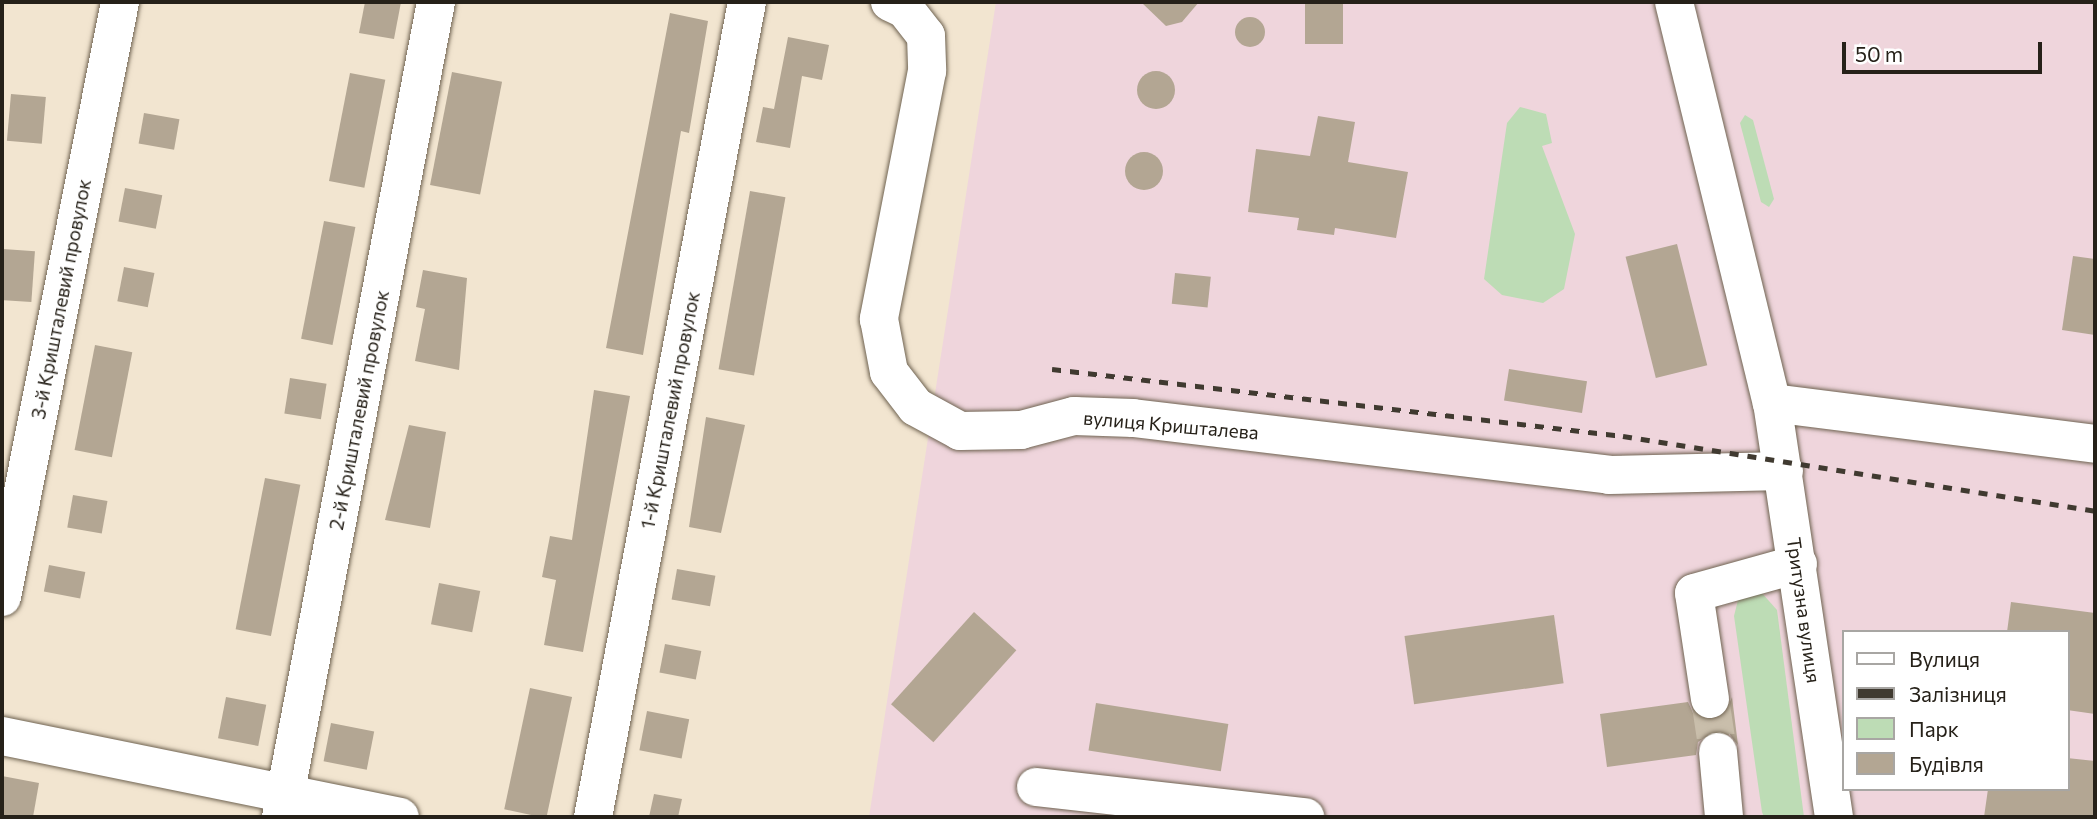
<!DOCTYPE html>
<html>
<head>
<meta charset="utf-8">
<style>
  body { margin:0 }
  #map { position:relative; width:2097px; height:819px; overflow:hidden; background:#f2e5d0; font-family:Commissioner,sans-serif }
  div>[style] { position:absolute }
  [style*='--x'] { left:calc(var(--x)*1px); top:calc(var(--y)*1px); width:calc(var(--w)*1px); rotate:calc(var(--a)*1deg) }
  .industrial>* { inset:0; background:#efd5dc }
  .green>* { inset:0; background:#bddcb5 }
  .building>* { inset:0; background:#b3a693; transform-origin:0 0 }
  .round { border-radius:50% }
  .minor-tunnel>* { height:38px; margin-top:-19px; transform-origin:0; background:repeating-linear-gradient(90deg,#c9beab 0 38px,transparent 0 57px) }
  .roads { filter:drop-shadow(0 0 2px #6f6351) drop-shadow(0 0 2px #6f6351) }
  .minor>* { height:38px; margin:-19px; padding:0 19px; transform-origin:19px; border-radius:19px; background:#fff }
  .major>* { height:38px; margin:-19px; padding:0 19px; transform-origin:19px; border-radius:19px; background:#fff }
  .rail>* { height:5px; margin-top:-2.5px; transform-origin:0; background:repeating-linear-gradient(90deg,#403a30 0 9px,transparent 0 18px) }
  span { translate:-50% -50%; white-space:nowrap; text-align:center; line-height:1.15; -webkit-text-stroke:7px #fff; paint-order:stroke }
  .street-label { font-size:19px; color:#262119 }
  .frame { position:absolute; inset:0; border:4px solid #262119; pointer-events:none }
  .legend { position:absolute; left:1842px; top:630px; width:228px; height:161px; box-sizing:border-box; background:#fff; border:2px solid #a8a6a3; margin:0; padding:9px 12px; list-style:none; font-size:21px; color:#262119 }
  .legend li { display:flex; align-items:center; gap:14px; height:35px }
  .legend b { width:35px; border:2px solid #a8a6a3 }
  .scale { position:absolute; left:1842px; top:42px; width:200px; height:32px; box-sizing:border-box; border:4px solid #262119; border-top:0; padding-left:9px; font-size:21px; line-height:24px; white-space:nowrap; color:#262119; -webkit-text-stroke:5px #fff; paint-order:stroke }
</style>
</head>
<body>
<div id="map">
  <div class="industrial">
    <i style="clip-path:polygon(evenodd,996px 2px,2095px 2px,2095px 817px,869px 817px,996px 2px,1843px 632px,2067px 632px,2067px 789px,1843px 789px,1843px 632px)"></i>
  </div>
  <div class="green">
    <i style="clip-path:polygon(1520px 107px,1546px 114px,1552px 143px,1542px 146px,1575px 234px,1564px 289px,1543px 303px,1502px 295px,1484px 279px,1507px 123px)"></i>
    <i style="clip-path:polygon(1745px 115px,1753px 120px,1774px 199px,1769px 207px,1761px 202px,1740px 123px)"></i>
    <i style="clip-path:polygon(1761px 592px,1777px 610px,1804px 817px,1764px 817px,1762px 812px,1734px 616px,1738px 600px)"></i>
  </div>
  <div class="building">
    <i style="clip-path:polygon(365px 2px,401px 2px,394px 39px,359px 33px)"></i>
    <i style="clip-path:polygon(1141px 2px,1199px 2px,1182px 22px,1166px 26px)"></i>
    <i style="left:1305px;top:2px;width:38px;height:42px"></i>
    <i style="clip-path:polygon(670px 13px,708px 21px,689px 133px,681px 131px,643px 355px,606px 348px)"></i>
    <i class="round" style="left:1235px;top:17px;width:30px;height:30px"></i>
    <i style="clip-path:polygon(788px 37px,829px 45px,822px 80px,802px 76px,790px 148px,756px 142px,763px 107px,774px 109px)"></i>
    <i class="round" style="left:1137px;top:71px;width:38px;height:38px"></i>
    <i style="left:452px;top:72px;width:51px;height:115px;rotate:11deg"></i>
    <i style="left:350px;top:73px;width:36px;height:110px;rotate:11deg"></i>
    <i style="left:11px;top:94px;width:35px;height:47px;rotate:5deg"></i>
    <i style="left:144px;top:113px;width:36px;height:31px;rotate:10deg"></i>
    <i style="clip-path:polygon(1318px 116px,1355px 122px,1348px 162px,1408px 172px,1396px 238px,1335px 228px,1334px 235px,1297px 230px,1299px 218px,1248px 212px,1256px 149px,1310px 156px)"></i>
    <i class="round" style="left:1125px;top:152px;width:38px;height:38px"></i>
    <i style="left:125px;top:188px;width:38px;height:34px;rotate:11deg"></i>
    <i style="left:750px;top:191px;width:36px;height:181px;rotate:10deg"></i>
    <i style="left:324px;top:221px;width:32px;height:120px;rotate:11deg"></i>
    <i style="left:1677px;top:244px;width:125px;height:53px;rotate:76deg"></i>
    <i style="left:3px;top:249px;width:32px;height:51px;rotate:4deg"></i>
    <i style="clip-path:polygon(2073px 256px,2095px 259px,2095px 335px,2062px 330px)"></i>
    <i style="left:124px;top:267px;width:31px;height:35px;rotate:11deg"></i>
    <i style="clip-path:polygon(423px 270px,467px 278px,459px 370px,415px 361px,425px 309px,416px 307px)"></i>
    <i style="left:1175px;top:273px;width:36px;height:31px;rotate:6deg"></i>
    <i style="left:95px;top:345px;width:38px;height:107px;rotate:11deg"></i>
    <i style="left:1509px;top:369px;width:79px;height:32px;rotate:9deg"></i>
    <i style="left:290px;top:378px;width:37px;height:36px;rotate:9deg"></i>
    <i style="clip-path:polygon(594px 390px,630px 396px,583px 652px,544px 645px,556px 580px,542px 577px,550px 536px,572px 540px)"></i>
    <i style="clip-path:polygon(706px 417px,745px 425px,721px 533px,689px 527px)"></i>
    <i style="clip-path:polygon(409px 425px,446px 432px,430px 528px,385px 520px)"></i>
    <i style="left:265px;top:478px;width:36px;height:154px;rotate:11deg"></i>
    <i style="left:73px;top:495px;width:35px;height:33px;rotate:10deg"></i>
    <i style="left:49px;top:565px;width:37px;height:27px;rotate:11deg"></i>
    <i style="left:677px;top:569px;width:39px;height:31px;rotate:10deg"></i>
    <i style="left:439px;top:583px;width:42px;height:42px;rotate:11deg"></i>
    <i style="clip-path:polygon(2011px 602px,2095px 613px,2095px 714px,2067px 710px,2067px 632px,2007px 632px)"></i>
    <i style="left:974px;top:612px;width:57px;height:124px;rotate:42deg"></i>
    <i style="left:1554px;top:615px;width:69px;height:151px;rotate:82deg"></i>
    <i style="left:665px;top:644px;width:37px;height:29px;rotate:11deg"></i>
    <i style="left:530px;top:688px;width:43px;height:124px;rotate:12deg"></i>
    <i style="left:226px;top:697px;width:41px;height:42px;rotate:11deg"></i>
    <i style="clip-path:polygon(1732px 697px,1738px 745px,1728px 732px,1715px 730px,1698px 742px,1696px 755px,1607px 767px,1600px 714px,1688px 702px,1693px 713px,1713px 721px,1724px 716px)"></i>
    <i style="left:1096px;top:703px;width:134px;height:48px;rotate:9deg"></i>
    <i style="left:647px;top:711px;width:43px;height:40px;rotate:11deg"></i>
    <i style="left:331px;top:723px;width:44px;height:39px;rotate:11deg"></i>
    <i style="clip-path:polygon(2067px 758px,2095px 761px,2095px 817px,1984px 817px,1988px 789px,2067px 789px)"></i>
    <i style="clip-path:polygon(2px 776px,39px 783px,33px 817px,2px 817px)"></i>
    <i style="clip-path:polygon(654px 794px,682px 799px,678px 817px,649px 817px)"></i>
  </div>
  <div class="minor-tunnel">
    <i style="--x:1710;--y:699;--w:54;--a:81.4"></i>
  </div>
  <div class="roads">
    <div class="minor">
      <i style="--x:890;--y:2;--w:17;--a:25"></i>
      <i style="--x:905;--y:9;--w:34;--a:52"></i>
      <i style="--x:926;--y:36;--w:35;--a:88"></i>
      <i style="--x:927;--y:71;--w:253;--a:101"></i>
      <i style="--x:879;--y:319;--w:54;--a:79.3"></i>
      <i style="--x:889;--y:372;--w:44;--a:52.4"></i>
      <i style="--x:916;--y:407;--w:50;--a:28.6"></i>
      <i style="--x:960;--y:431;--w:61;--a:-0.9"></i>
      <i style="--x:1021;--y:430;--w:55;--a:-14.8"></i>
      <i style="--x:1074;--y:416;--w:59;--a:1.9"></i>
      <i style="--x:1133;--y:418;--w:479;--a:6.8"></i>
      <i style="--x:1609;--y:475;--w:175;--a:-1.3"></i>
      <i style="--x:1674;--y:2;--w:413;--a:76.3"></i>
      <i style="--x:2;--y:597;--w:607;--a:-78.78"></i>
      <i style="--x:1710;--y:699;--w:107;--a:-98.6"></i>
      <i style="--x:1694;--y:593;--w:108;--a:-15.6"></i>
      <i style="--x:2;--y:736;--w:406;--a:11.5"></i>
      <i style="--x:1718;--y:752;--w:65;--a:84.7"></i>
      <i style="--x:1036;--y:787;--w:271;--a:6.4"></i>
      <i style="--x:281;--y:817;--w:830;--a:-79.23"></i>
      <i style="--x:593;--y:817;--w:829;--a:-79.3"></i>
    </div>
    <div class="major">
      <i style="--x:1834;--y:817;--w:419;--a:-98.5"></i>
      <i style="--x:1772;--y:403;--w:326;--a:7.2"></i>
    </div>
  </div>
  <div class="rail">
    <i style="--x:1052;--y:369;--w:575;--a:6.69"></i>
    <i style="--x:1623;--y:436;--w:478;--a:9"></i>
  </div>
  <div class="street-label">
    <span style="left:61px;top:299px;rotate:-79deg">3-й Кришталевий провулок</span>
    <span style="left:359px;top:410px;rotate:-79deg">2-й Кришталевий провулок</span>
    <span style="left:670px;top:410px;rotate:-79deg">1-й Кришталевий провулок</span>
    <span style="left:1171px;top:425px;rotate:5deg">вулиця Кришталева</span>
    <span style="left:1804px;top:610px;rotate:82deg">Тритузна вулиця</span>
  </div>
  <div class="frame"></div>
  <ul class="legend">
  <li><b style="height:9px;background:#fff"></b>Вулиця</li>
  <li><b style="height:9px;background:#403a30"></b>Залізниця</li>
  <li><b style="height:19px;background:#bddcb5"></b>Парк</li>
  <li><b style="height:19px;background:#b3a693"></b>Будівля</li>
  </ul>
  <div class="scale">50 m</div>
</div>
</body>
</html>
